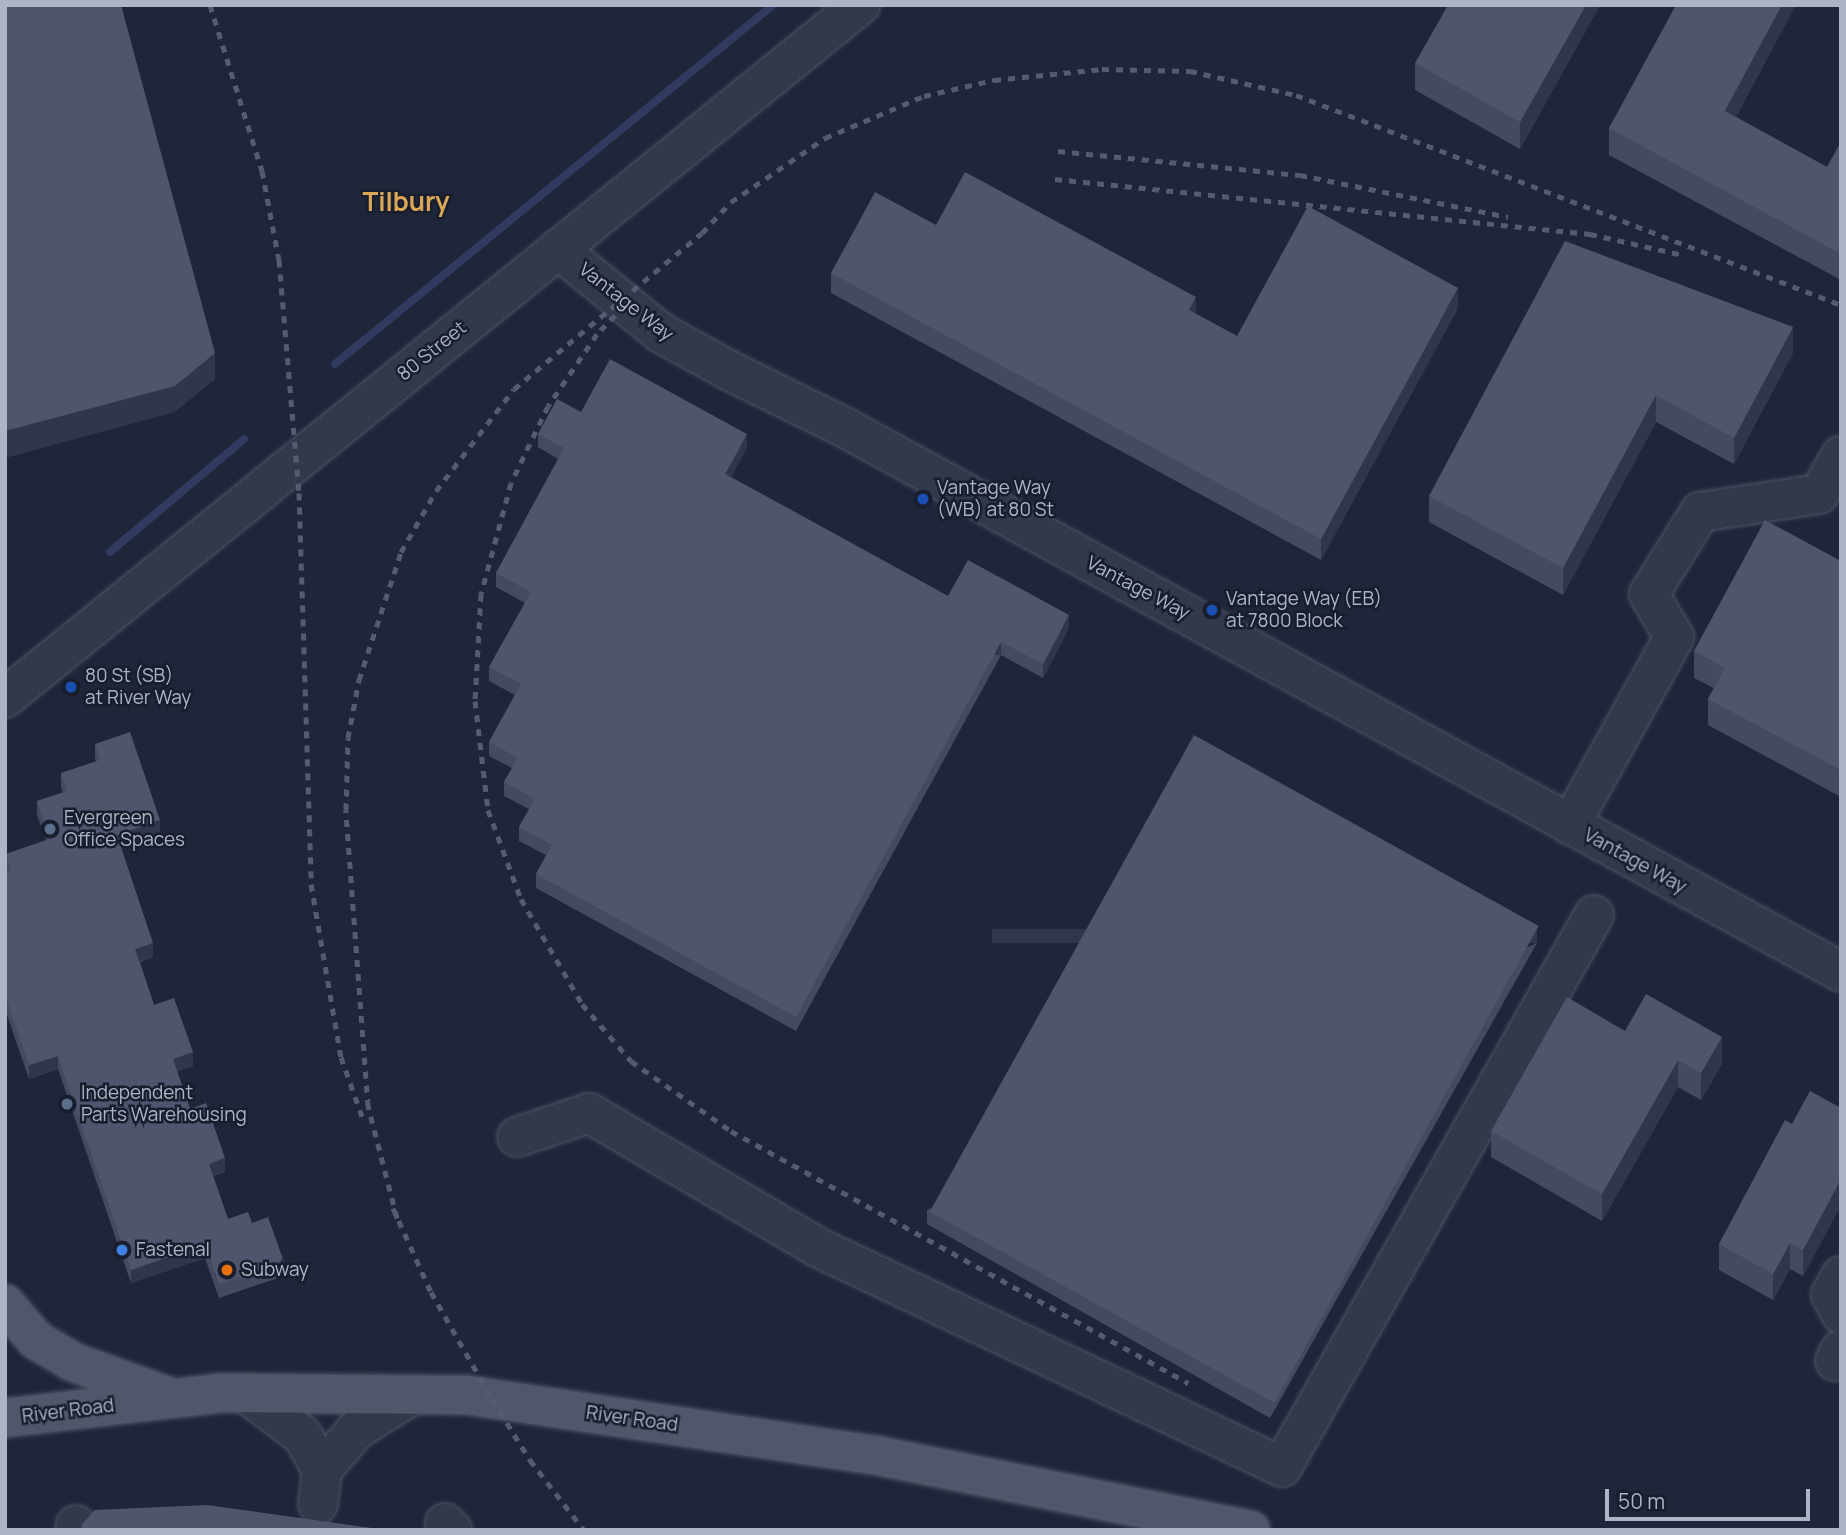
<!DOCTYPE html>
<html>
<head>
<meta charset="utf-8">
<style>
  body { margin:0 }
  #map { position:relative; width:1846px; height:1535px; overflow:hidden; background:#20263a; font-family:Manrope,sans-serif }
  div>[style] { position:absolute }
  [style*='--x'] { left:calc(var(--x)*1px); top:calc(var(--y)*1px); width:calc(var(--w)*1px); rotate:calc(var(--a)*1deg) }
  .stream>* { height:8px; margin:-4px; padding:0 4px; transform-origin:4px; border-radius:4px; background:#313b60 }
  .roads { filter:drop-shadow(0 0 2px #4e5365) drop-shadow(0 0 2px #4e5365) }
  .minor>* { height:38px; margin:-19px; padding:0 19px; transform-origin:19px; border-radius:19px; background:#33394a }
  .major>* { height:38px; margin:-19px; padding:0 19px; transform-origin:19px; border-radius:19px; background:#51576a }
  .rail>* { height:5px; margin-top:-2.5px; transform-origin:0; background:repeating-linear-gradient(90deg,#555b71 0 7px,transparent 0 14px) }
  .wall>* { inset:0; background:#434a62 }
  .shaded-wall>* { inset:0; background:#30374d; transform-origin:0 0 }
  .building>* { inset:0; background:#4f556c; transform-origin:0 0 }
  .dots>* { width:19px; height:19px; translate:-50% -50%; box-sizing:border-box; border:4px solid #191e2e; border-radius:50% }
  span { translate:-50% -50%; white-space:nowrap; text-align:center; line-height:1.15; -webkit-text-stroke:5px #191e2e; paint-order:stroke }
  .street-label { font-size:19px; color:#aeb3c6 }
  .poi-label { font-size:19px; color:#aeb3c6 }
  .left { translate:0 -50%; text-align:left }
  .district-label { font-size:26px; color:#d9a756; font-weight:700 }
  .frame { position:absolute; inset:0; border:7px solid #aeb3c6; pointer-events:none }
  .scale { position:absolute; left:1605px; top:1489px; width:205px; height:32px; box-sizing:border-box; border:4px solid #aeb3c6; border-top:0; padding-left:9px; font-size:21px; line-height:24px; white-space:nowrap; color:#aeb3c6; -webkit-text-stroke:5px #191e2e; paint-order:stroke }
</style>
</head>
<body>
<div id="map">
  <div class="stream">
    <i style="--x:335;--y:364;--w:566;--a:-39.34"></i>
    <i style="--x:110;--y:552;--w:175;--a:-40.1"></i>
  </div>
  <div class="roads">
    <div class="minor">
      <i style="--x:558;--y:249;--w:133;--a:39.2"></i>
      <i style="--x:661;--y:333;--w:77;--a:28.9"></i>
      <i style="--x:728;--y:370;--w:129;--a:26.2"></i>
      <i style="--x:844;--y:427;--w:1136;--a:28.66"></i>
      <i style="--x:5;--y:698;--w:1101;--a:-39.03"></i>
      <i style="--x:1570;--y:825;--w:215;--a:-61"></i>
      <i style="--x:1674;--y:637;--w:50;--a:-120.2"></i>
      <i style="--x:1649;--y:594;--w:97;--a:-58.1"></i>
      <i style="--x:1700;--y:512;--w:120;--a:-8.6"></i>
      <i style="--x:1819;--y:494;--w:44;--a:-59.9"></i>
      <i style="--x:517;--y:1137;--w:76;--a:-18.4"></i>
      <i style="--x:589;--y:1113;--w:267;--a:30.4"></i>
      <i style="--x:819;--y:1248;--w:512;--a:25.31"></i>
      <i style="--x:1282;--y:1467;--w:634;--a:-60.52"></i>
      <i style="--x:1841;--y:1276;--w:21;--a:119"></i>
      <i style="--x:1831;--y:1294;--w:22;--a:63"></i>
      <i style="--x:1835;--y:1361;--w:13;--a:-63"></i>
      <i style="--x:246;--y:1393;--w:71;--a:37"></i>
      <i style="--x:303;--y:1436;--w:39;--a:61"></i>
      <i style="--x:318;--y:1504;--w:34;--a:-83"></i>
      <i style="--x:322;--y:1470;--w:54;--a:-49.5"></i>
      <i style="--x:357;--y:1429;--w:65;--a:-31.7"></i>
      <i style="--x:445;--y:1523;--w:10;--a:45"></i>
      <i style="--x:75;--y:1530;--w:5;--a:-79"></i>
    </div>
    <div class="major">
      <i style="--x:5;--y:1304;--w:48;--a:49.3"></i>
      <i style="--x:36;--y:1340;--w:43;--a:30.7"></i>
      <i style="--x:73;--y:1362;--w:100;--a:19.9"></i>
      <i style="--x:5;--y:1418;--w:216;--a:-6.6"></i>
      <i style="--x:220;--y:1393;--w:247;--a:0.5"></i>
      <i style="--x:467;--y:1395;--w:412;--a:8.4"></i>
      <i style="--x:875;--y:1455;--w:383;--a:11.3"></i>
    </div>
  </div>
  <div class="rail">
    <i style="--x:210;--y:5;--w:174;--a:72.6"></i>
    <i style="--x:262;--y:171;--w:91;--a:79.2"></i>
    <i style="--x:279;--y:260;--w:234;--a:85.1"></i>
    <i style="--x:299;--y:493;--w:391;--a:88.2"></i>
    <i style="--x:311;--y:884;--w:176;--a:80.2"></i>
    <i style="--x:341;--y:1057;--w:69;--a:70.5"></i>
    <i style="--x:1058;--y:151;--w:243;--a:5.7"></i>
    <i style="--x:1300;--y:175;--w:212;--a:11.4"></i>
    <i style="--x:1055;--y:179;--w:538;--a:5.87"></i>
    <i style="--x:1590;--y:234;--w:95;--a:12.7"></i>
    <i style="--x:625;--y:305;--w:40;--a:134"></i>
    <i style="--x:597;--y:334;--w:87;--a:124.2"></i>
    <i style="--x:548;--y:406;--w:85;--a:115.7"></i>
    <i style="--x:511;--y:483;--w:115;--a:105.1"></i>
    <i style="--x:481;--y:594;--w:107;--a:93.2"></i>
    <i style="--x:475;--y:701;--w:110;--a:83.2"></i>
    <i style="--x:488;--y:810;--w:95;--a:69.7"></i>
    <i style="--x:521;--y:899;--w:121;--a:59.8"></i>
    <i style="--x:582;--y:1004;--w:75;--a:49.3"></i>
    <i style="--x:631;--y:1061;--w:122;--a:35"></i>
    <i style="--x:731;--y:1131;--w:522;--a:28.87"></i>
    <i style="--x:393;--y:1208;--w:92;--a:65.7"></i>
    <i style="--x:431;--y:1292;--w:123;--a:60.3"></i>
    <i style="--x:492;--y:1399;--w:72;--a:58.1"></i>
    <i style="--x:530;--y:1460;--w:88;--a:52.4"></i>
    <i style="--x:397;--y:1218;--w:116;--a:-104.5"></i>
    <i style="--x:368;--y:1106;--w:297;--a:-94.3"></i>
    <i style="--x:346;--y:810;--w:72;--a:-88.4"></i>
    <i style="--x:348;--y:738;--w:59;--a:-79.3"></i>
    <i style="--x:359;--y:680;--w:135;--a:-71.8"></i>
    <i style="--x:401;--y:552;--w:70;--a:-60.2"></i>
    <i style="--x:436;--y:491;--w:128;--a:-52.6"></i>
    <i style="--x:514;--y:389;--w:244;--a:-39.7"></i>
    <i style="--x:702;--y:233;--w:42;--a:-46.9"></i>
    <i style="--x:731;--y:202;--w:114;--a:-34.2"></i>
    <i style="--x:825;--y:138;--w:108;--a:-23"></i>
    <i style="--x:924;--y:96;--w:72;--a:-12.9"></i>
    <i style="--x:994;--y:80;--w:109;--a:-5.8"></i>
    <i style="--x:1102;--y:69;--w:88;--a:1.3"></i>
    <i style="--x:1190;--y:71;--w:109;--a:12.8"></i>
    <i style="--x:1296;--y:95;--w:584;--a:21.07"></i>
  </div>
  <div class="wall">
    <i style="clip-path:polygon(1600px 5px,1520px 149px,1415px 90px,1415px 63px)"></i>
    <i style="clip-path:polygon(1736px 117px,1827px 167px,1841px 142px,1841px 280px,1609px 155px,1609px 128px)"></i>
    <i style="clip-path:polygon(936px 225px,1196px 314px,1237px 336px,1458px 308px,1321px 560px,831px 293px,831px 273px)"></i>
    <i style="clip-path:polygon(1793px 327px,1793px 353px,1734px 464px,1656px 422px,1563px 595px,1429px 522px,1429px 496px)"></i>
    <i style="clip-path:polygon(581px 412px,747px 447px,731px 477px,948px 596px,1069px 628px,1043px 678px,1001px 655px,796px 1031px,536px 888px,536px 874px,546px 855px,519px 841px,519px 827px,529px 809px,504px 796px,504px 782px,512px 768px,489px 756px,489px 742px,515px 695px,489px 681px,489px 667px,525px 603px,496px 587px,496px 573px,558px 459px,538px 447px,538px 434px)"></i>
    <i style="clip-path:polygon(1841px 561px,1841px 797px,1708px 725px,1708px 699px,1714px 688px,1694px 678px,1694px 651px)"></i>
    <i style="clip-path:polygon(95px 744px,160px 834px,121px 847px,153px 957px,140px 962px,154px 1005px,193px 1066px,177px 1071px,190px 1109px,225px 1172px,213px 1176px,228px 1219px,252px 1223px,284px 1276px,219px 1298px,205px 1258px,131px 1283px,58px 1069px,29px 1079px,5px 1009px,5px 873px,7px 873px,6px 867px,6px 854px,46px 840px,37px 815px,37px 801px,63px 793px,61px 787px,61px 773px,96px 762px,95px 758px)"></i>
    <i style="clip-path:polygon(1537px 943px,1270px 1418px,927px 1224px,927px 1210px)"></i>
    <i style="clip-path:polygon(1625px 1031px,1722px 1064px,1701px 1100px,1678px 1087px,1602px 1221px,1491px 1157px,1491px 1131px)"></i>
    <i style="clip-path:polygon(1841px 1108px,1841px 1205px,1803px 1276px,1790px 1269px,1773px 1300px,1719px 1270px,1719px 1244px,1792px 1124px)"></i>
  </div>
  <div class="shaded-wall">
    <i style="clip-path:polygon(1586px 5px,1600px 5px,1520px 149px,1520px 122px)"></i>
    <i style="clip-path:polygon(1782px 5px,1796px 5px,1725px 138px,1725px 111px)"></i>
    <i style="clip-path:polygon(1458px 288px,1458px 308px,1321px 560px,1321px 539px)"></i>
    <i style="clip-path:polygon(1196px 297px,1196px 317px,1189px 310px)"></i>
    <i style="clip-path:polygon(1793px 327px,1793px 353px,1734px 464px,1734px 438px)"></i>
    <i style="clip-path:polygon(215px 353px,215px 379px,175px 412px,5px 458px,5px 431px)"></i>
    <i style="clip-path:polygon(1656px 395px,1656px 422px,1563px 595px,1563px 568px)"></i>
    <i style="clip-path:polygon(747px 434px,747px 447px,725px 487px,725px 474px)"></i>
    <i style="clip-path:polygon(1069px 615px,1069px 628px,1043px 678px,1043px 664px)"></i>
    <i style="left:1001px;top:642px;width:13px;height:427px;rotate:90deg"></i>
    <i style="clip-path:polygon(160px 820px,160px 834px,117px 849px,117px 835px)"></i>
    <i style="left:1537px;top:929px;width:14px;height:545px;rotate:90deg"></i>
    <i style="clip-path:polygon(153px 943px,153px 957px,135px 963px,135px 949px)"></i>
    <i style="clip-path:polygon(1722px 1037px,1722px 1064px,1701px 1100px,1701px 1073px)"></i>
    <i style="clip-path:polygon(193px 1052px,193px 1066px,173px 1073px,173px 1059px)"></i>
    <i style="clip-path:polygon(58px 1056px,58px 1069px,29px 1079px,29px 1065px)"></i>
    <i style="clip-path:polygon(1678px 1060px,1678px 1087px,1602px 1221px,1602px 1194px)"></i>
    <i style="clip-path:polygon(225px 1158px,225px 1172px,209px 1178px,209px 1164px)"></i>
    <i style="clip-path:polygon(1841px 1179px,1841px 1205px,1803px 1276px,1803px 1250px)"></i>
    <i style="clip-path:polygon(1790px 1243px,1790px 1269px,1773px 1300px,1773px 1274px)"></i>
    <i style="clip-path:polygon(205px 1244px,205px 1258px,131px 1283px,131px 1270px)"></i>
    <i style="left:284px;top:1262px;width:14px;height:69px;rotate:90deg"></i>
  </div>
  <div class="building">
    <i style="clip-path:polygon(5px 5px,121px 5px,215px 353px,175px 386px,5px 431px)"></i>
    <i style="clip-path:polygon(1448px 5px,1586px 5px,1520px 122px,1415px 63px)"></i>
    <i style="clip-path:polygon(1676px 5px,1782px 5px,1725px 111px,1827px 167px,1841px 142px,1841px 254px,1609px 128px)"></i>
    <i style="clip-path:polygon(965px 172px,1196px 297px,1189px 310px,1237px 336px,1308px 206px,1458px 288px,1321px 539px,831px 273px,875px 192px,936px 225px)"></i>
    <i style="clip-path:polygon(1565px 241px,1793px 327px,1734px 438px,1656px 395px,1563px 568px,1429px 496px)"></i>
    <i style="clip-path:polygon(610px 359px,747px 434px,725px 474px,948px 596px,968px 560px,1069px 615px,1043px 664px,1001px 642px,796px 1017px,536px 874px,552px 845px,519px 827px,535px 799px,504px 782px,518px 758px,489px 742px,521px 684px,489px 667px,531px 592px,496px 573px,564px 448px,538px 434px,557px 399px,581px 412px)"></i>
    <i style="clip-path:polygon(1765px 520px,1841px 561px,1841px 770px,1708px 699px,1725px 668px,1694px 651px)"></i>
    <i style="clip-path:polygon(130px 732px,160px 820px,117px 835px,153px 943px,135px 949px,154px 1005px,174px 998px,193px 1052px,173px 1059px,190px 1109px,206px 1103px,225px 1158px,209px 1164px,228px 1219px,248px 1212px,252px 1223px,268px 1217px,284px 1262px,219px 1284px,205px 1244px,131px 1270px,58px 1056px,29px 1065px,5px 995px,5px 873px,11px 871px,6px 854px,50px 839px,37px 801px,67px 791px,61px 773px,100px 760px,95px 744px)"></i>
    <i style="left:1194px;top:735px;width:394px;height:545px;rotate:29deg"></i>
    <i style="clip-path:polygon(1646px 994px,1722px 1037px,1701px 1073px,1678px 1060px,1602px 1194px,1491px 1131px,1567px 997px,1625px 1031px)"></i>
    <i style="clip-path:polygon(1810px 1091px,1841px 1108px,1841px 1179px,1803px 1250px,1790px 1243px,1773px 1274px,1719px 1244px,1785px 1120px,1792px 1124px)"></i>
    <i style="clip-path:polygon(207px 1505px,386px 1530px,81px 1530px,82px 1524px,95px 1510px)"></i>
  </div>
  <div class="dots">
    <i style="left:923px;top:499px;background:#1a4fb4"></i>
    <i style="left:1212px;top:610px;background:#1a4fb4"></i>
    <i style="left:71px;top:687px;background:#1a4fb4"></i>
    <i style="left:50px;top:829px;background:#5c6f8a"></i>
    <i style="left:67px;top:1104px;background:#5c6f8a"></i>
    <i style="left:122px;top:1250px;background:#3f7fe0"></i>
    <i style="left:227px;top:1270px;background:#e8710a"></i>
  </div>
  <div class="street-label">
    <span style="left:626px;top:302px;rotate:38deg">Vantage Way</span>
    <span style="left:432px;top:351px;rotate:-39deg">80 Street</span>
    <span style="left:1138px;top:588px;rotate:28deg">Vantage Way</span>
    <span style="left:1635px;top:861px;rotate:29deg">Vantage Way</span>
    <span style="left:68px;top:1411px;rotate:-7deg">River Road</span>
    <span style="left:632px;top:1419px;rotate:8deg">River Road</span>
  </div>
  <div class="poi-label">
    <span class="left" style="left:937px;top:499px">Vantage Way<br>(WB) at 80 St</span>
    <span class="left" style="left:1226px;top:610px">Vantage Way (EB)<br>at 7800 Block</span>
    <span class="left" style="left:85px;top:687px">80 St (SB)<br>at River Way</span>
    <span class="left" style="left:64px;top:829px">Evergreen<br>Office Spaces</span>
    <span class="left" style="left:81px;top:1104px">Independent<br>Parts Warehousing</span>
    <span class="left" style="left:136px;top:1250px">Fastenal</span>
    <span class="left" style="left:241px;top:1270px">Subway</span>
  </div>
  <div class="district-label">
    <span style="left:406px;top:202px">Tilbury</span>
  </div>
  <div class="frame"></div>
  <div class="scale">50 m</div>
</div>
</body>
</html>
